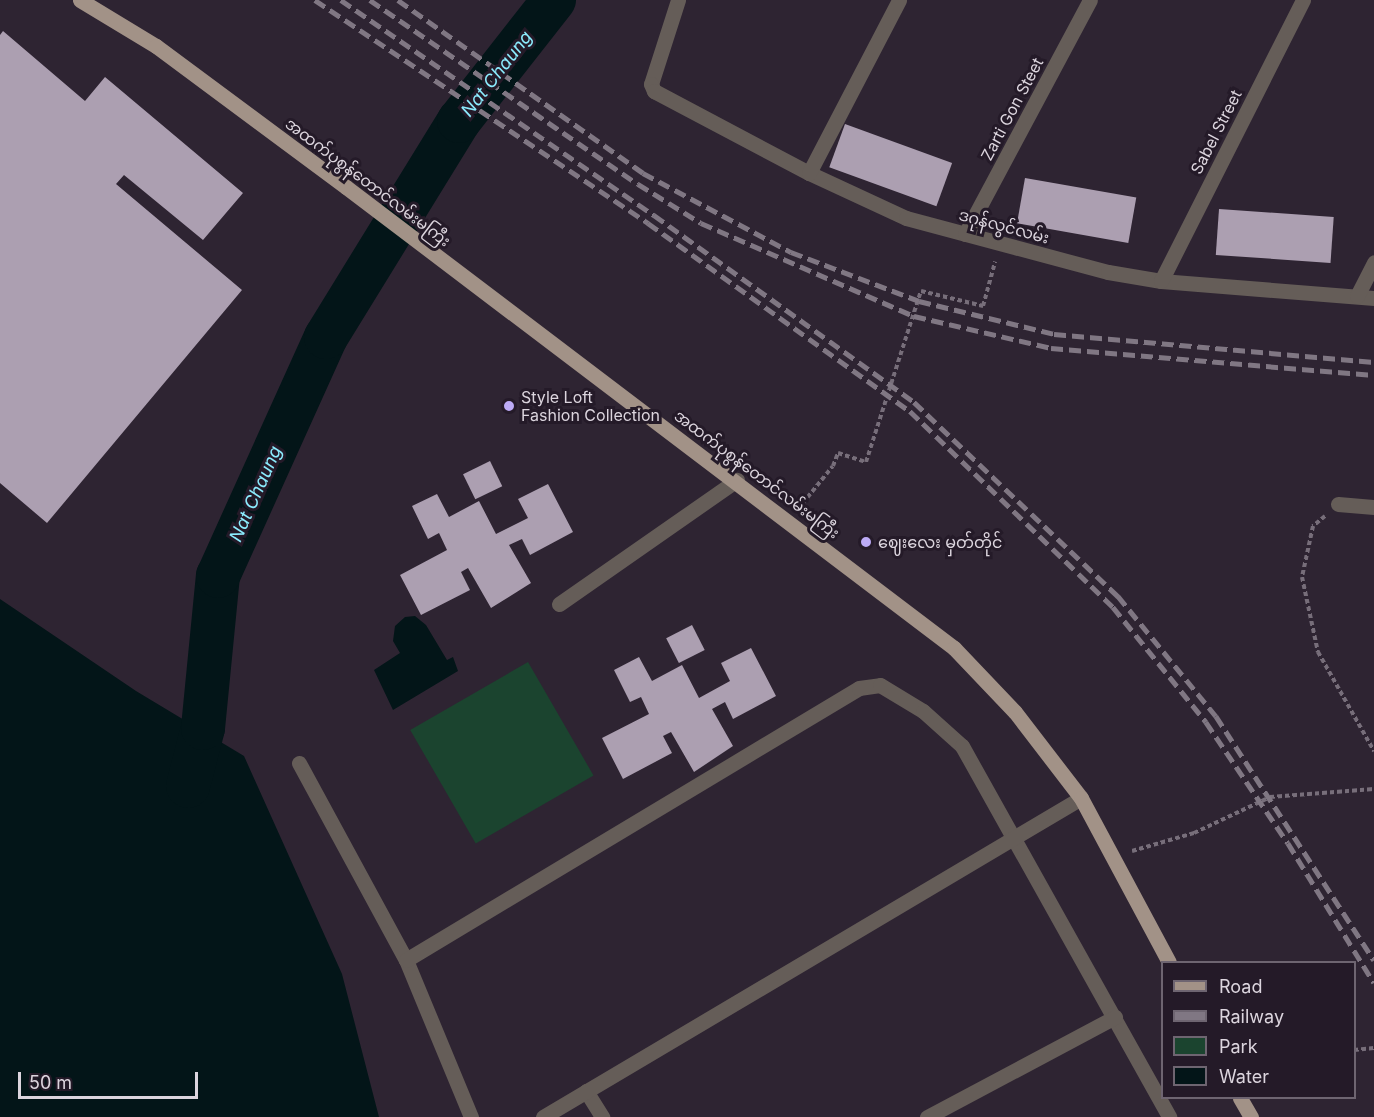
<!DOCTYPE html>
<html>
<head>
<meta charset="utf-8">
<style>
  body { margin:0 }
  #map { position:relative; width:1374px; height:1117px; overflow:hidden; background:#2e2432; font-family:Inter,"Noto Sans Myanmar",sans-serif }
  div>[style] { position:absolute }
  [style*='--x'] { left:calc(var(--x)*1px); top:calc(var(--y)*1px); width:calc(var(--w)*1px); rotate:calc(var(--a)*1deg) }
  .green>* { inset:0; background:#1b442f; transform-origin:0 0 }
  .water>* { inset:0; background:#031518 }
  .river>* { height:44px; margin:-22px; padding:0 22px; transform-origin:22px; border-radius:22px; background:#031518 }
  .building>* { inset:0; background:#ac9fb1; transform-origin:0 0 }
  .path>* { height:4px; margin-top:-2px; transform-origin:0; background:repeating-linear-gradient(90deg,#776e7a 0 4.5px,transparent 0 7.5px) }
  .street>* { height:15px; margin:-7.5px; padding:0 7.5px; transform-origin:7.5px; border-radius:7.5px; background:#655d58 }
  .primary>* { height:15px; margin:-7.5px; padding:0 7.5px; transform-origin:7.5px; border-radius:7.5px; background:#a29287 }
  .rail>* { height:4.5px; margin-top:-2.25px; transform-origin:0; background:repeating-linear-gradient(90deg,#807783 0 12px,transparent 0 18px) }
  .dots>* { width:16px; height:16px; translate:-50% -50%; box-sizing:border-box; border:3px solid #241a28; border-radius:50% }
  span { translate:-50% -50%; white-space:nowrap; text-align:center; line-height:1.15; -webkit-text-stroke:6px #241a28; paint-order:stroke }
  .street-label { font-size:16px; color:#dcd5de }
  .poi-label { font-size:16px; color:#dcd5de }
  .left { translate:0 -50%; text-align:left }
  .water-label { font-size:18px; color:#8cecfe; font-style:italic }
  .legend { position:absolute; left:1161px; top:961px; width:195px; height:138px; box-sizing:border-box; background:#241a28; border:2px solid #6e6571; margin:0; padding:8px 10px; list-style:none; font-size:18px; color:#dcd5de }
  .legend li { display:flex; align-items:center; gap:12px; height:30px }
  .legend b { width:30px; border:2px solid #6e6571 }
  .scale { position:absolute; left:18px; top:1072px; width:180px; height:27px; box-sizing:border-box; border:3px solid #dcd5de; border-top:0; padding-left:8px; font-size:18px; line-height:21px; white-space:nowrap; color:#dcd5de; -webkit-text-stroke:4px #241a28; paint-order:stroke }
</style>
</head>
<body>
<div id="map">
  <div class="green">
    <i style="left:528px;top:662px;width:131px;height:136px;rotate:60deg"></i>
  </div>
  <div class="water">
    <i style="clip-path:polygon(0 599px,136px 691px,244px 756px,342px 974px,379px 1117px,0 1117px)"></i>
    <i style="clip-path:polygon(415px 616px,426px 625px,447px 660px,453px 657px,458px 671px,393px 710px,374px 670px,400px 653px,393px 641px,395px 626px,405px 617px)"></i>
  </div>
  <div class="river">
    <i style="--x:188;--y:786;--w:60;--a:-75.5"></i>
    <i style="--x:203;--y:728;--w:153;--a:-84.4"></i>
    <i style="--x:218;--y:576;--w:262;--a:-65.7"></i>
    <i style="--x:326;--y:337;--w:254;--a:-58.4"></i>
    <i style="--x:459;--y:121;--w:154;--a:-51.9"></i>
  </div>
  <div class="building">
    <i style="clip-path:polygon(3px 31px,85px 101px,105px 77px,243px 193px,203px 240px,124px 175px,116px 184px,242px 290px,47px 523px,0 483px,0 35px)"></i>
    <i style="left:845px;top:124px;width:114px;height:46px;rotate:20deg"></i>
    <i style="left:1025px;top:178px;width:113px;height:46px;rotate:10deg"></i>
    <i style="left:1219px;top:209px;width:115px;height:46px;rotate:4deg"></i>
    <i style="left:490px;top:461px;width:28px;height:30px;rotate:64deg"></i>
    <i style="clip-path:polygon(548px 484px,573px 532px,530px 555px,522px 539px,509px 545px,531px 583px,491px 608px,468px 568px,461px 572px,470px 590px,421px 615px,400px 575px,447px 550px,439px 533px,428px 539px,412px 506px,437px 494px,449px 517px,479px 501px,496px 534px,528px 518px,518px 499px)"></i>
    <i style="left:692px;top:625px;width:28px;height:29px;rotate:63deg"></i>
    <i style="clip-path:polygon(751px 648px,776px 696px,733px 719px,725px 702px,712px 709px,733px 746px,694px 772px,671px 732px,663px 736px,672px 753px,623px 779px,602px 738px,649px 714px,641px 697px,630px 702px,614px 670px,639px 657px,652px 681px,682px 665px,699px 698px,730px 681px,721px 663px)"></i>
  </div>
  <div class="path">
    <i style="--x:798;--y:509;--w:55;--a:-50.9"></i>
    <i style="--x:833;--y:466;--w:14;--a:-69"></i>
    <i style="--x:838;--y:453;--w:29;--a:18"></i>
    <i style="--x:866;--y:462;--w:180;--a:-72.2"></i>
    <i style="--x:921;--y:291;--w:64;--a:13.6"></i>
    <i style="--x:983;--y:306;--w:46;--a:-74.7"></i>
    <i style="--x:1325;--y:516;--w:16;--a:140"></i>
    <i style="--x:1313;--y:526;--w:52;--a:102.2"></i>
    <i style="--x:1302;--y:577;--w:77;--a:78"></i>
    <i style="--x:1318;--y:652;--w:114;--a:60.5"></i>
    <i style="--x:1132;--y:851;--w:65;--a:-16.2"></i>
    <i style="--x:1194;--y:833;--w:84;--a:-25.3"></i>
    <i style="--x:1270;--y:797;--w:104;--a:-4.4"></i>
    <i style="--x:1354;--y:1050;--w:20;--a:-6"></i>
  </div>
  <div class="street">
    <i style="--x:678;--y:0;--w:88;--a:107.8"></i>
    <i style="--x:651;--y:84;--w:8;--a:67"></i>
    <i style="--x:654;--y:91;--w:175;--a:27.9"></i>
    <i style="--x:809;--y:173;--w:107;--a:24.9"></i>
    <i style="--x:906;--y:218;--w:209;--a:15"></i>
    <i style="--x:1108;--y:272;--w:54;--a:9.6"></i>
    <i style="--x:1161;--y:281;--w:214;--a:4.6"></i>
    <i style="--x:809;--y:173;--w:195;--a:-62.5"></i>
    <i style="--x:965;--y:234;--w:265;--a:-61.9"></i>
    <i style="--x:1161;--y:281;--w:315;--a:-63.2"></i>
    <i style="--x:1357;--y:296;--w:38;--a:-63"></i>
    <i style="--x:1338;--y:504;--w:36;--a:5"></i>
    <i style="--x:559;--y:604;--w:217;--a:-34.9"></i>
    <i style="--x:299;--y:763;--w:224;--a:61.5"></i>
    <i style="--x:406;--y:960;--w:170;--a:67.5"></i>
    <i style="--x:406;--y:960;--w:528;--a:-30.98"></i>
    <i style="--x:859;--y:688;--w:21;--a:-8"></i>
    <i style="--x:880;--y:685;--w:50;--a:31.2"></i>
    <i style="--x:923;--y:711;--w:52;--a:41.9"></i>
    <i style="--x:962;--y:746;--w:425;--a:60.8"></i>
    <i style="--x:586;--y:1091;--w:31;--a:58"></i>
    <i style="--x:543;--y:1117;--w:625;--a:-30.67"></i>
    <i style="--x:927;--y:1117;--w:213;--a:-28"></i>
  </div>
  <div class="primary">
    <i style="--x:80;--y:0;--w:89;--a:31.2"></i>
    <i style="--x:156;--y:46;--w:237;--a:36.6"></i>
    <i style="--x:346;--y:187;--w:763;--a:37.17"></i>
    <i style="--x:954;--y:648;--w:88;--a:46.4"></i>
    <i style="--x:1015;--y:712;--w:108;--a:52.5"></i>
    <i style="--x:1081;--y:798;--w:186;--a:61.8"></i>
    <i style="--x:1240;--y:1098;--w:22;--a:60"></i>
  </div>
  <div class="rail">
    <i style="--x:315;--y:0;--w:401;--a:33.8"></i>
    <i style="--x:648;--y:223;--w:322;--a:35.7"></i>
    <i style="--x:910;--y:411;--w:282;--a:44"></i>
    <i style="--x:1113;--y:607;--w:148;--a:51"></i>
    <i style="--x:1206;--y:722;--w:146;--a:55.9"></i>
    <i style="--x:1288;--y:843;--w:164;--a:58.4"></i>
    <i style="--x:341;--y:0;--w:380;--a:34.5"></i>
    <i style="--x:654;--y:215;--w:320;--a:35.7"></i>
    <i style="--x:914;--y:402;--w:282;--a:43.6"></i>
    <i style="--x:1118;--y:596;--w:155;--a:50.8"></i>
    <i style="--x:1216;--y:716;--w:291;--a:57.1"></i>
    <i style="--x:370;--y:0;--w:325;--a:34.5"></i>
    <i style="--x:638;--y:184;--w:74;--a:31.8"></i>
    <i style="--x:701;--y:223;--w:232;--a:23.6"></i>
    <i style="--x:914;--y:316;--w:141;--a:13.1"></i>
    <i style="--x:1051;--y:348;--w:324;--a:4.8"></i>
    <i style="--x:398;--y:0;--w:300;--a:35.2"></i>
    <i style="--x:643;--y:173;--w:168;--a:28.1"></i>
    <i style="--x:791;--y:252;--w:137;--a:20.9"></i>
    <i style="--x:919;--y:301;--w:139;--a:13.7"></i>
    <i style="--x:1054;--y:334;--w:321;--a:5"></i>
  </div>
  <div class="dots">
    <i style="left:509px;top:406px;background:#bcaaf5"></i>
    <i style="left:866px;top:542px;background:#bcaaf5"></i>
  </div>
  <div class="street-label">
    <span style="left:1012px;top:109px;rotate:-62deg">Zarti Gon Steet</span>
    <span style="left:1216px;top:132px;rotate:-63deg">Sabel Street</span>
    <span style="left:368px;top:182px;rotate:37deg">အထက်ပုစွန်တောင်လမ်းမကြီး</span>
    <span style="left:1004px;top:226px;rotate:15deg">ဒဂုန်လွင်လမ်း</span>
    <span style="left:757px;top:474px;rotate:37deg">အထက်ပုစွန်တောင်လမ်းမကြီး</span>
  </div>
  <div class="poi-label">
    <span class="left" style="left:521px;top:406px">Style Loft<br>Fashion Collection</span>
    <span class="left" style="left:878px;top:542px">ဈေးလေး မှတ်တိုင်</span>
  </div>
  <div class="water-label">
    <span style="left:497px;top:74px;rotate:-52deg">Nat Chaung</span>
    <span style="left:256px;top:494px;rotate:-66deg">Nat Chaung</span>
  </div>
  <ul class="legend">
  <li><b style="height:8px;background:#a29287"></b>Road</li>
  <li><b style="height:8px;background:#807783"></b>Railway</li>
  <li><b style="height:16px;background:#1b442f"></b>Park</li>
  <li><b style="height:16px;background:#031518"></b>Water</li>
  </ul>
  <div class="scale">50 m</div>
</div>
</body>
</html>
